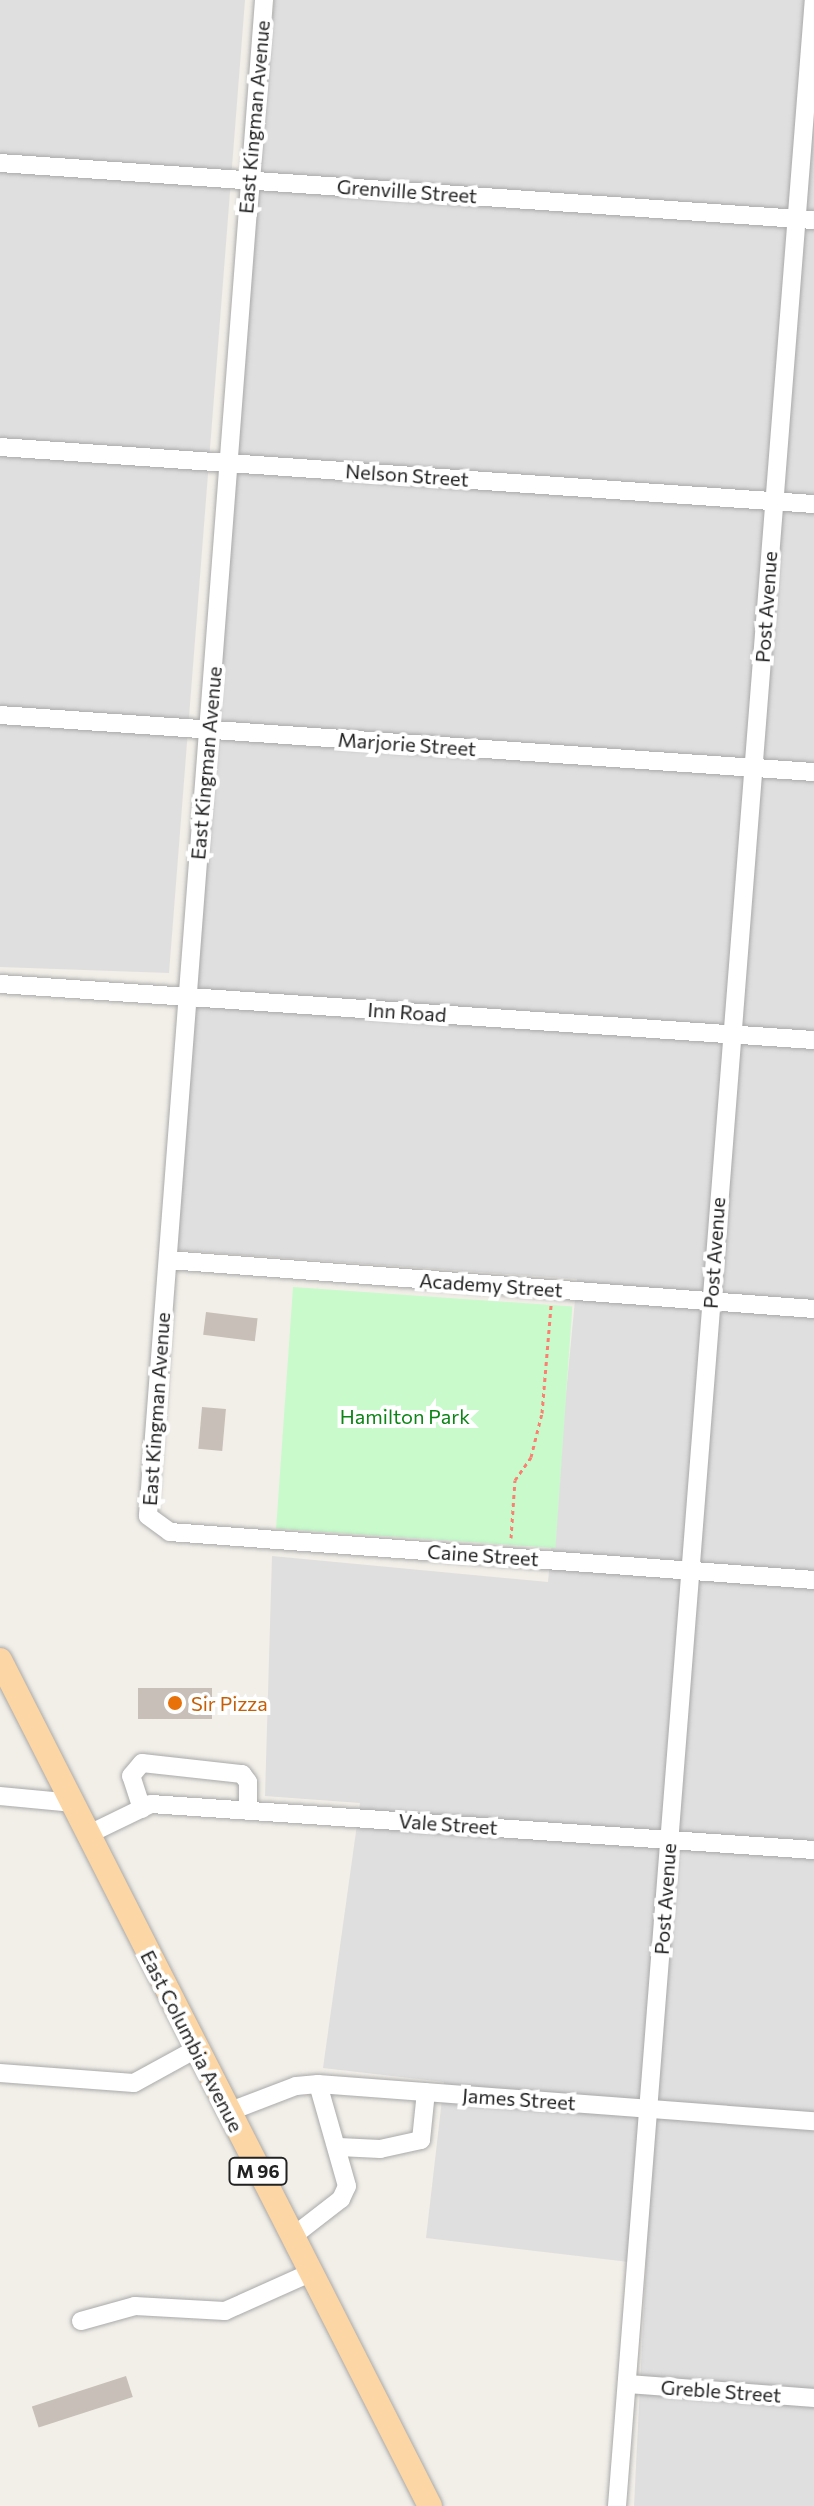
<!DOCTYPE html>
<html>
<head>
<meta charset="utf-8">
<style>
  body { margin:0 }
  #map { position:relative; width:814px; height:2506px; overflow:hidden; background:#f2efe9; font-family:Commissioner,sans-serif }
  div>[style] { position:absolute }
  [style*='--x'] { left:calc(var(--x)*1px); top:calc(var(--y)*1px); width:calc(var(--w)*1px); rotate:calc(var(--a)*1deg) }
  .residential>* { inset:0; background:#e0dfdf }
  .park>* { inset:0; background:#c8facc; transform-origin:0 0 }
  .building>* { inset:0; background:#c7bfb8; transform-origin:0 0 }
  .path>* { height:3px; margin-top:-1.5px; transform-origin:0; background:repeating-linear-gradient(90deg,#fa8072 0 4px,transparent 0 8px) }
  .roads { filter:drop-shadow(0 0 2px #a9a9a9) drop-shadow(0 0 2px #a9a9a9) }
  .minor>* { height:18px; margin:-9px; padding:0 9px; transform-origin:9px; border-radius:9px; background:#fff }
  .major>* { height:24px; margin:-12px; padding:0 12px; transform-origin:12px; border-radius:12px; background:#fcd6a4 }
  .dots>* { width:22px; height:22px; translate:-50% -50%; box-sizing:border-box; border:4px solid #fff; border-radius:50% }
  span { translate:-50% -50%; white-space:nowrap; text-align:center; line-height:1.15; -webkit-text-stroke:8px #fff; paint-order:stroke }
  .shield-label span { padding:2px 6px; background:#fff; border:2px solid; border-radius:6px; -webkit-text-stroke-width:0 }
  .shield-label { font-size:18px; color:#222; font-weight:700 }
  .street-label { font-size:20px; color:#222 }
  .park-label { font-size:20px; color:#0c8416 }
  .food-label { font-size:20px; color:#c56008 }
  .left { translate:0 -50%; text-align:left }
</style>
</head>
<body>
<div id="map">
  <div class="residential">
    <i style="clip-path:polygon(0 0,245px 0,169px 973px,0 967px)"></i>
    <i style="clip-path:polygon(274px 0,814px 0,814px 2506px,634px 2506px,646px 2264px,426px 2238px,444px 2082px,323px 2068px,360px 1803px,265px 1796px,272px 1556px,548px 1582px,577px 1279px,174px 1250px)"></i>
  </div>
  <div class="park">
    <i style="left:293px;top:1287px;width:280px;height:242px;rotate:4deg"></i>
  </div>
  <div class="building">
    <i style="left:206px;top:1312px;width:52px;height:23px;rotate:7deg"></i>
    <i style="left:202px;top:1407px;width:24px;height:42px;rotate:5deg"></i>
    <i style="left:138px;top:1688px;width:74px;height:31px"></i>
    <i style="left:126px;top:2376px;width:22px;height:99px;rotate:72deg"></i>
  </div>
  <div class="path">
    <i style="--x:511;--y:1538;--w:58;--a:-86.1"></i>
    <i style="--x:515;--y:1480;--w:28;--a:-55"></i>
    <i style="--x:531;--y:1457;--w:45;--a:-76"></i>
    <i style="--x:542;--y:1413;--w:108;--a:-85.2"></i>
  </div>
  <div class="roads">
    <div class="minor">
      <i style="--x:264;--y:0;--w:1520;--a:94.38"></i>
      <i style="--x:148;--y:1516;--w:27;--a:36"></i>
      <i style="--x:170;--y:1532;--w:646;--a:4.26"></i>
      <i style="--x:0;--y:163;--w:816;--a:4.01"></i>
      <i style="--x:0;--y:447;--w:816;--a:4.01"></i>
      <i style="--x:0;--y:715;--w:816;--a:4.01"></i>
      <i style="--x:0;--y:984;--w:816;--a:3.94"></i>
      <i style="--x:168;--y:1260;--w:648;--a:4.34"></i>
      <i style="--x:0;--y:1796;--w:74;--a:5.4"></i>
      <i style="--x:142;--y:1809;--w:35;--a:-108"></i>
      <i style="--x:131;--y:1776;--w:17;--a:-50"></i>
      <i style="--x:142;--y:1763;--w:101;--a:6.3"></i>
      <i style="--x:242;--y:1774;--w:10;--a:53"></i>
      <i style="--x:248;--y:1782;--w:29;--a:90"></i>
      <i style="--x:89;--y:1834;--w:69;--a:-25.8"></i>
      <i style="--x:151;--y:1804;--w:665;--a:3.97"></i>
      <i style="--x:0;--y:2073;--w:134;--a:4.3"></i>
      <i style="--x:134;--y:2083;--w:71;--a:-28.7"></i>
      <i style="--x:228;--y:2112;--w:73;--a:-20.9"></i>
      <i style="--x:296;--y:2086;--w:22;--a:-5"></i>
      <i style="--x:318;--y:2084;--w:497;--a:4.3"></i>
      <i style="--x:339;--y:2147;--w:41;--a:2.8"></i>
      <i style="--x:380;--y:2149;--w:42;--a:-12.4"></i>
      <i style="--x:421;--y:2140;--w:48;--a:-84.1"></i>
      <i style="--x:292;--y:2237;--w:62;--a:-37.8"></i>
      <i style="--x:341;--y:2199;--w:14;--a:-65"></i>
      <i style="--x:347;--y:2186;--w:106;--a:-105.9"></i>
      <i style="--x:81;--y:2321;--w:56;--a:-15.5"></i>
      <i style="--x:135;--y:2306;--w:90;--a:3.2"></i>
      <i style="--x:225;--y:2311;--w:93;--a:-24.1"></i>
      <i style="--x:628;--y:2384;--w:187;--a:4.3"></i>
      <i style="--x:617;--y:2506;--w:2514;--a:-85.51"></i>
    </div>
    <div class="major">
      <i style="--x:0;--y:1660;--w:949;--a:63.06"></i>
    </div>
  </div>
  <div class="dots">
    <i style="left:175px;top:1703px;background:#e8710a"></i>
  </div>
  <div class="shield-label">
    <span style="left:258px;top:2171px">M 96</span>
  </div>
  <div class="street-label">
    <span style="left:254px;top:117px;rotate:-85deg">East Kingman Avenue</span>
    <span style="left:407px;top:191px;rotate:4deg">Grenville Street</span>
    <span style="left:407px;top:475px;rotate:4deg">Nelson Street</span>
    <span style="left:766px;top:607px;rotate:-86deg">Post Avenue</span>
    <span style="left:407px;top:744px;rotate:4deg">Marjorie Street</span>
    <span style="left:206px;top:763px;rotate:-85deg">East Kingman Avenue</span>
    <span style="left:407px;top:1012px;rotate:4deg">Inn Road</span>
    <span style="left:714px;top:1253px;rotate:-86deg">Post Avenue</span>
    <span style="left:491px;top:1285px;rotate:4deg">Academy Street</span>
    <span style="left:156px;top:1409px;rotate:-86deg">East Kingman Avenue</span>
    <span style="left:483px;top:1555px;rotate:4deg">Caine Street</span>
    <span style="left:448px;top:1824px;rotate:4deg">Vale Street</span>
    <span style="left:665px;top:1899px;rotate:-86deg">Post Avenue</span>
    <span style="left:192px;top:2041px;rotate:63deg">East Columbia Avenue</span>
    <span style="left:519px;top:2099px;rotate:4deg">James Street</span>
    <span style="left:721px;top:2391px;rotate:4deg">Greble Street</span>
  </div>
  <div class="park-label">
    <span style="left:405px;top:1416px">Hamilton Park</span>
  </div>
  <div class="food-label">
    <span class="left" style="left:191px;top:1703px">Sir Pizza</span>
  </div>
</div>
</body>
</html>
